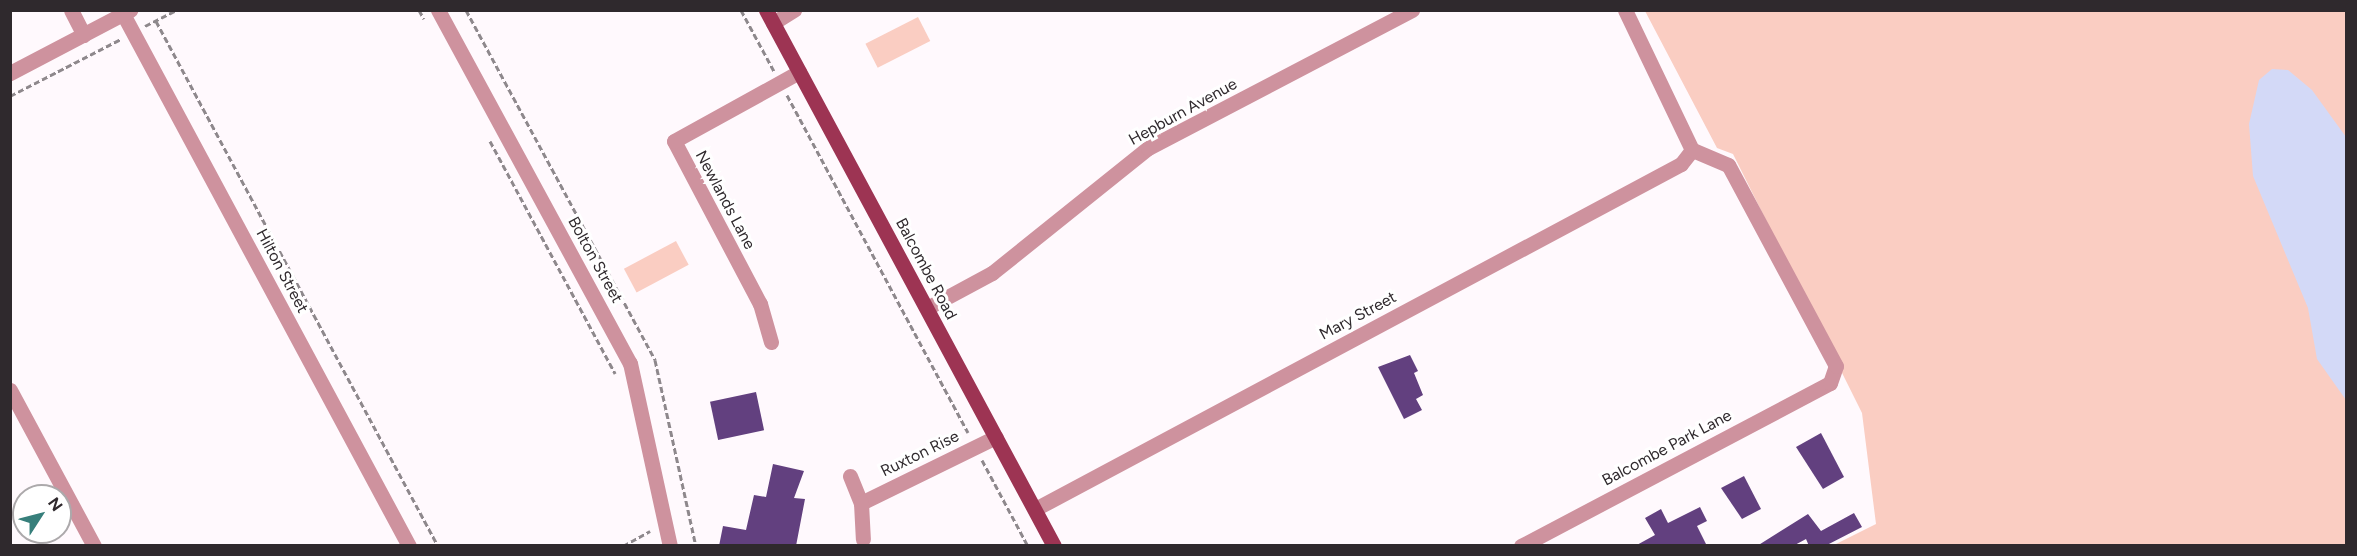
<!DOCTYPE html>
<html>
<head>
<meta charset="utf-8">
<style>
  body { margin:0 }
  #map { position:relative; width:2357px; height:556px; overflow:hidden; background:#fff9fd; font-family:Figtree,sans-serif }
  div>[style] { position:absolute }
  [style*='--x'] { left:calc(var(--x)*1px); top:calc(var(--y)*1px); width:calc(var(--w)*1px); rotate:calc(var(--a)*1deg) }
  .green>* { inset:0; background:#facdc2; transform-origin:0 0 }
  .water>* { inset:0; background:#d3d9f7 }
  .building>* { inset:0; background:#62407f; transform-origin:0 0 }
  .path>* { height:3px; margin-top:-1.5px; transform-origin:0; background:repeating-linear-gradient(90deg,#8e888c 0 6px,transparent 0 9px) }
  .minor>* { height:15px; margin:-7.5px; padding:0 7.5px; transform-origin:7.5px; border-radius:7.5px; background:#ce929e }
  .major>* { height:15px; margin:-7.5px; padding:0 7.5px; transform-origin:7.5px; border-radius:7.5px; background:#9d3453 }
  span { translate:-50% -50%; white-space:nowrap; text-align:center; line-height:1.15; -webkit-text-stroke:6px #fff; paint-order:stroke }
  .street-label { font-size:16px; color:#2f292d }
  .frame { position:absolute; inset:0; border:12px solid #2f292d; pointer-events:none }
  .north { position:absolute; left:12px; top:484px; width:60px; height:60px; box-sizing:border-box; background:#fff; border:2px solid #aca9ab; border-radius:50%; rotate:54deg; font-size:16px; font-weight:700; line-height:24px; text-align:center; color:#2f292d }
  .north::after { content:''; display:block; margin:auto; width:21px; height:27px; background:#377f7b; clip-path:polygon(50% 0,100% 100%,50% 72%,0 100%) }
</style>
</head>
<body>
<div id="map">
  <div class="green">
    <i style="clip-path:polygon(1645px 11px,2346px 11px,2346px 545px,1834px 545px,1876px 524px,1862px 413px,1733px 154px,1717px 148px)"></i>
    <i style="left:918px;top:17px;width:27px;height:59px;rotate:63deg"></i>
    <i style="left:676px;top:241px;width:27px;height:59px;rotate:62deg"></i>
  </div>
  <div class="water">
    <i style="clip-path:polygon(2272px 69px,2288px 70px,2312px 90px,2346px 137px,2346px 400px,2317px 359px,2308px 308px,2253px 176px,2249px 124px,2259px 80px)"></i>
  </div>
  <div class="building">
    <i style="clip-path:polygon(1410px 355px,1418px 371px,1414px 373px,1423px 395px,1416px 399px,1422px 410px,1404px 419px,1378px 367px)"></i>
    <i style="left:756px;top:392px;width:39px;height:47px;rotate:78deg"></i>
    <i style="clip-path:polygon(1821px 433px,1844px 477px,1823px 489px,1796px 447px)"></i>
    <i style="clip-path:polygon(773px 464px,804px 471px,794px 498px,805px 499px,796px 546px,719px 546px,723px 526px,746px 530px,754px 495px,766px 497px)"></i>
    <i style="clip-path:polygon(1744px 476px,1761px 509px,1742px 519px,1721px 488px)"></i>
    <i style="clip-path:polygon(1700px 507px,1707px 521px,1697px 526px,1707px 546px,1635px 546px,1655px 535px,1645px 518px,1661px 509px,1668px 523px)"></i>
    <i style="clip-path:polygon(1854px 513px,1862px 527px,1825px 546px,1809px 546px,1806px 539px,1793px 546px,1757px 546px,1808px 514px,1821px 531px)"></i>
  </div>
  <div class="path">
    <i style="--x:419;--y:10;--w:10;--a:61"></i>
    <i style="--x:466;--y:10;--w:398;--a:61.6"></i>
    <i style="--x:655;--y:360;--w:190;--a:77.6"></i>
    <i style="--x:741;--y:10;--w:69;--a:61.6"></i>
    <i style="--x:156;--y:21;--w:596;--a:61.76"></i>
    <i style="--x:145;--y:26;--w:35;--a:-27"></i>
    <i style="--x:787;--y:95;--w:383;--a:61.8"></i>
    <i style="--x:10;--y:96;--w:125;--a:-27.2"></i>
    <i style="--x:490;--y:141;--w:264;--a:61.7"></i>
    <i style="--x:982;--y:460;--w:98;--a:61.9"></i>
    <i style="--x:623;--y:546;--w:31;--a:-29"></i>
  </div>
  <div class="minor">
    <i style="--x:71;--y:10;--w:28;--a:63"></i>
    <i style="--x:438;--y:10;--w:402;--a:61.5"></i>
    <i style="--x:630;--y:363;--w:187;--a:77.7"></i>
    <i style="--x:1625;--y:10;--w:155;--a:64.4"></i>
    <i style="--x:123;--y:14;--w:604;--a:61.74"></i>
    <i style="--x:773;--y:23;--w:25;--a:-32"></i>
    <i style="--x:10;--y:73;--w:136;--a:-27.7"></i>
    <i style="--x:927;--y:308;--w:74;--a:-28.3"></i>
    <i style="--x:992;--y:273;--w:200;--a:-38.7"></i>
    <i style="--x:1148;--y:148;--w:298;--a:-27.6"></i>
    <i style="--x:771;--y:342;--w:40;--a:-106"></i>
    <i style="--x:760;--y:304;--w:184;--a:-117.8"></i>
    <i style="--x:674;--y:141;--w:143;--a:-28.9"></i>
    <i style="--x:10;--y:390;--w:177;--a:61.7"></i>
    <i style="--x:850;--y:476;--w:29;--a:68"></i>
    <i style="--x:861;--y:503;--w:150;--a:-26.1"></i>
    <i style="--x:861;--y:503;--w:36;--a:87"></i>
    <i style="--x:1035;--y:509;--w:732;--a:-28.1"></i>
    <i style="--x:1681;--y:164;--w:18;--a:-52"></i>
    <i style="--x:1521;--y:546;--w:349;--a:-27.8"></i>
    <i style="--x:1830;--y:383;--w:18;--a:-71"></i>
    <i style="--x:1836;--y:366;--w:228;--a:-118.2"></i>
    <i style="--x:1728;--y:165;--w:39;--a:-157"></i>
  </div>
  <div class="major">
    <i style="--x:766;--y:10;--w:608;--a:61.75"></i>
  </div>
  <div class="street-label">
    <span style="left:1183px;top:112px;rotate:-29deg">Hepburn Avenue</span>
    <span style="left:725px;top:200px;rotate:62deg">Newlands Lane</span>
    <span style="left:595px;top:260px;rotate:61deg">Bolton Street</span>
    <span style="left:926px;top:269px;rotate:62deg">Balcombe Road</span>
    <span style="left:282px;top:271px;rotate:62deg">Hilton Street</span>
    <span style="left:1358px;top:316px;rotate:-28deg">Mary Street</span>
    <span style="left:1667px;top:448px;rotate:-28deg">Balcombe Park Lane</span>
    <span style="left:920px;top:454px;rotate:-26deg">Ruxton Rise</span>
  </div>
  <div class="frame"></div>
  <div class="north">N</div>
</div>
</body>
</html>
